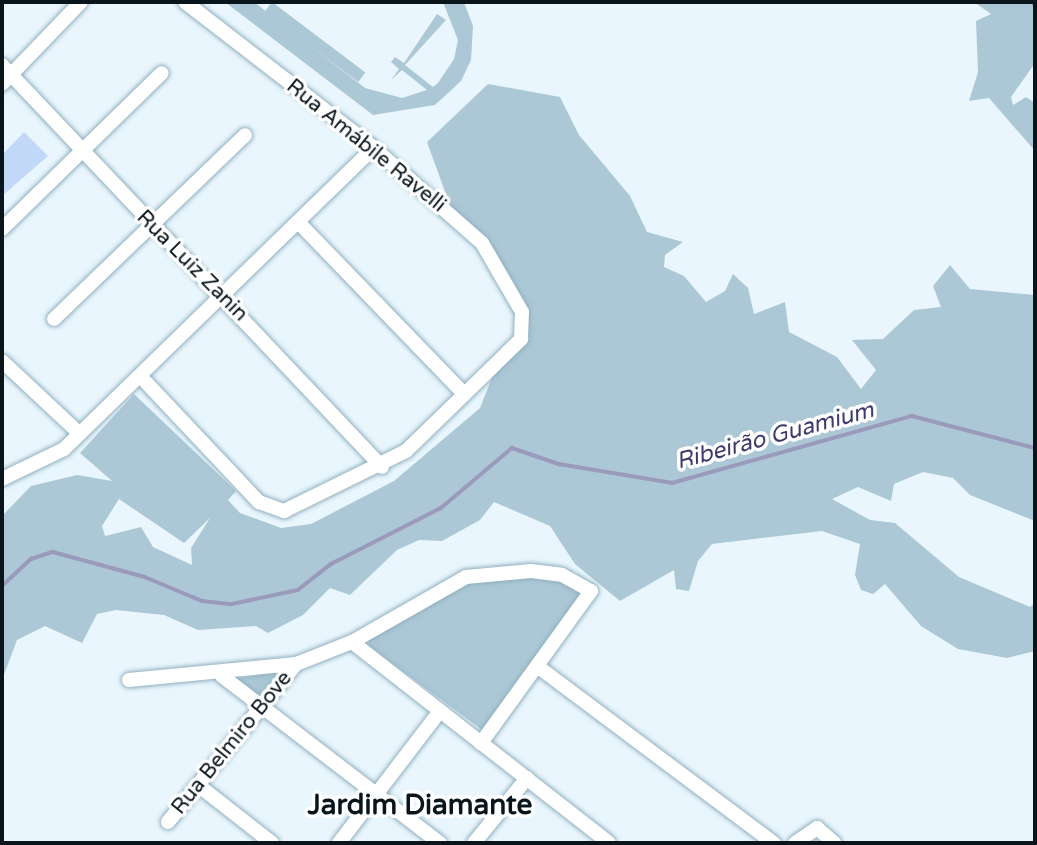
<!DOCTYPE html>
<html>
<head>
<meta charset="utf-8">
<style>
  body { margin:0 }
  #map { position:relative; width:1037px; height:845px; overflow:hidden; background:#e9f6fd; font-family:"Varela Round",sans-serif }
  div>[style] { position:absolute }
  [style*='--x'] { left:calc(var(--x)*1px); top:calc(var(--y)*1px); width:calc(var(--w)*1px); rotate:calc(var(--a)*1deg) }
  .green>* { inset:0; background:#acc8d6; transform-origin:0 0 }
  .stream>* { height:3.5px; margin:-1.75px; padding:0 1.75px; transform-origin:1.75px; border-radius:1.75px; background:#9a9abd }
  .building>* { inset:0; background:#c2d8f9 }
  .roads { filter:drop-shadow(0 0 2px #91b0bf) drop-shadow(0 0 2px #91b0bf) }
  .minor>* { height:14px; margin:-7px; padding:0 7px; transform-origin:7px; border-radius:7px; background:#fff }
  span { translate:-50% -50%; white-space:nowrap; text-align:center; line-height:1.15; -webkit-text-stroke:7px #fff; paint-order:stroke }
  .street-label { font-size:21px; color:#0a151b }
  .water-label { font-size:23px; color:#3e3a6b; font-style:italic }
  .district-label { font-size:28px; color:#0a151b; font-weight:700 }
  .frame { position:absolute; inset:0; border:4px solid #0a151b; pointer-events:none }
</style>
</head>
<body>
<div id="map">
  <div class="green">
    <i style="clip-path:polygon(225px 2px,254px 2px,365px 88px,402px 98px,427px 90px,402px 70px,391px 80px,399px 69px,391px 62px,395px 57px,404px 63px,437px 14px,446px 20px,405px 65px,433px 87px,438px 83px,454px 59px,458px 40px,443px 2px,464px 2px,473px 26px,471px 60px,461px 81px,435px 105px,373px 115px)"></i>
    <i style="left:272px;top:2px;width:117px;height:12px;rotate:37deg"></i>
    <i style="clip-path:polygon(974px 2px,1035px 2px,1035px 63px,1011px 97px,1013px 105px,1026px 97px,1035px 103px,1035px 151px,989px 98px,969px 101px,978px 72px,976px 21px,991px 14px)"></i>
    <i style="clip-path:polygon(evenodd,488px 84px,560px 97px,579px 135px,630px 196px,647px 232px,683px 242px,665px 255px,664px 267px,684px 276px,706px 302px,725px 291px,733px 274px,748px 288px,754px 314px,785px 302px,789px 332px,837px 357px,861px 389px,876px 370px,852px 340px,883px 339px,914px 310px,941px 307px,933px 286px,950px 265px,970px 289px,1035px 295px,1035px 521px,970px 495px,953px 478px,923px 472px,894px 484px,891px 501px,858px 487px,832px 499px,870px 520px,895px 523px,959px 577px,1030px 607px,1035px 603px,1035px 651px,1007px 658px,958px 649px,921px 626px,885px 584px,873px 594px,861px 590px,855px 575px,860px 544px,822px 531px,712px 544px,698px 561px,689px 591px,676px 589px,674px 570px,620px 601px,575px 564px,550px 526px,494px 502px,480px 520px,442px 541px,419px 540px,397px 550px,350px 595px,330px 588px,303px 615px,268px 633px,256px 626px,198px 630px,164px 615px,116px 610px,97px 614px,82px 643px,45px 626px,17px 640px,2px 680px,2px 516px,31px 486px,77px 475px,112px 481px,80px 453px,134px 394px,236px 491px,228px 500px,240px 513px,281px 528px,311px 524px,394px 481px,480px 408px,495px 370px,523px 346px,506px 288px,452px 211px,427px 142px,488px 84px,119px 499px,184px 543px,210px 518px,191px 548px,192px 565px,153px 547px,141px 527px,105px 536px,102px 526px,119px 499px)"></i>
    <i style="clip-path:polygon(527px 576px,559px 579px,585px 595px,482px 730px,369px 646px,368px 638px,471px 582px)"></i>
    <i style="clip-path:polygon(284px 670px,262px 699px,235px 679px)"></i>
  </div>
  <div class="stream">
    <i style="--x:1034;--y:2;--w:4;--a:76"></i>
    <i style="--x:2;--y:586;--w:40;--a:-43"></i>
    <i style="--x:31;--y:559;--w:23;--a:-18"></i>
    <i style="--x:53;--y:552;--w:95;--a:15.2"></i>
    <i style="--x:145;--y:577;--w:62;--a:22.8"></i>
    <i style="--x:202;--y:601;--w:30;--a:6"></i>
    <i style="--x:232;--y:604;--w:67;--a:-12"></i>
    <i style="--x:298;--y:590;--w:42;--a:-38.2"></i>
    <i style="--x:331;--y:564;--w:123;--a:-27"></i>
    <i style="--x:441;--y:508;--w:93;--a:-40.2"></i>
    <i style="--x:512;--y:448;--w:50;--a:18.8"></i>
    <i style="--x:559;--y:464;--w:115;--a:9.5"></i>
    <i style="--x:672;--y:483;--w:249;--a:-15.6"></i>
    <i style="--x:912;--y:416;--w:127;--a:14.6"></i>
  </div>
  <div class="building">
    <i style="clip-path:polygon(24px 132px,48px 156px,2px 196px,2px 155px)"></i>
  </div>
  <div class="roads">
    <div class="minor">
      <i style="--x:2;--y:65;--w:553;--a:46.61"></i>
      <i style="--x:2;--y:84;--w:114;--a:-46.1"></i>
      <i style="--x:301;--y:225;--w:232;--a:46"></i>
      <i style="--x:2;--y:229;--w:223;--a:-44.3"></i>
      <i style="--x:54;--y:319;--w:265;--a:-43.9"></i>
      <i style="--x:2;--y:361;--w:105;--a:43.1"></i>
      <i style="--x:141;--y:377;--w:172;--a:46.7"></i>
      <i style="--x:259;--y:502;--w:27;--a:20"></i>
      <i style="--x:284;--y:511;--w:136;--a:-26.2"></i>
      <i style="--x:406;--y:451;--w:161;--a:-44.2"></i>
      <i style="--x:521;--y:339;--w:27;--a:-88"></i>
      <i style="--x:522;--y:312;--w:80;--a:-120.1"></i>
      <i style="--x:482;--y:243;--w:144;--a:-138.7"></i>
      <i style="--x:374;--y:148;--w:239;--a:-142.3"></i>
      <i style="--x:2;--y:479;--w:69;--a:-25.8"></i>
      <i style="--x:64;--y:449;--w:432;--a:-44.2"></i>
      <i style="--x:352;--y:642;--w:326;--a:38"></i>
      <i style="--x:537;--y:666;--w:296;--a:36.8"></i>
      <i style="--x:222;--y:676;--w:275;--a:37.5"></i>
      <i style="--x:129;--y:680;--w:168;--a:-5.5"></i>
      <i style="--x:296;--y:664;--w:60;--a:-21.4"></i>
      <i style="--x:352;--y:642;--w:131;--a:-29.7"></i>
      <i style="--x:466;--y:577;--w:65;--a:-5.3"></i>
      <i style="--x:531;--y:571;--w:31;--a:7"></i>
      <i style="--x:562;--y:575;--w:33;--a:29"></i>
      <i style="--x:591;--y:591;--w:188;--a:125.9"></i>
      <i style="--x:198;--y:785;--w:94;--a:38.1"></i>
      <i style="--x:168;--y:822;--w:203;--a:-51"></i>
      <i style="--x:339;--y:843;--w:166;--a:-52.6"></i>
      <i style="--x:474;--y:843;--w:84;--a:-50.8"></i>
      <i style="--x:795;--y:843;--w:27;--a:-34"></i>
      <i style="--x:817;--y:828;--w:23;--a:41"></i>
    </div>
  </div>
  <div class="street-label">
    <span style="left:366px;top:146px;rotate:39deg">Rua Amábile Ravelli</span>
    <span style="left:192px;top:266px;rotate:45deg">Rua Luiz Zanin</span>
    <span style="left:232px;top:743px;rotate:-51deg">Rua Belmiro Bove</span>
  </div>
  <div class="water-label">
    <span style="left:775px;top:436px;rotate:-15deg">Ribeirão Guamium</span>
  </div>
  <div class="district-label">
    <span style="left:420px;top:805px">Jardim Diamante</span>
  </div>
  <div class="frame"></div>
</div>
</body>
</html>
